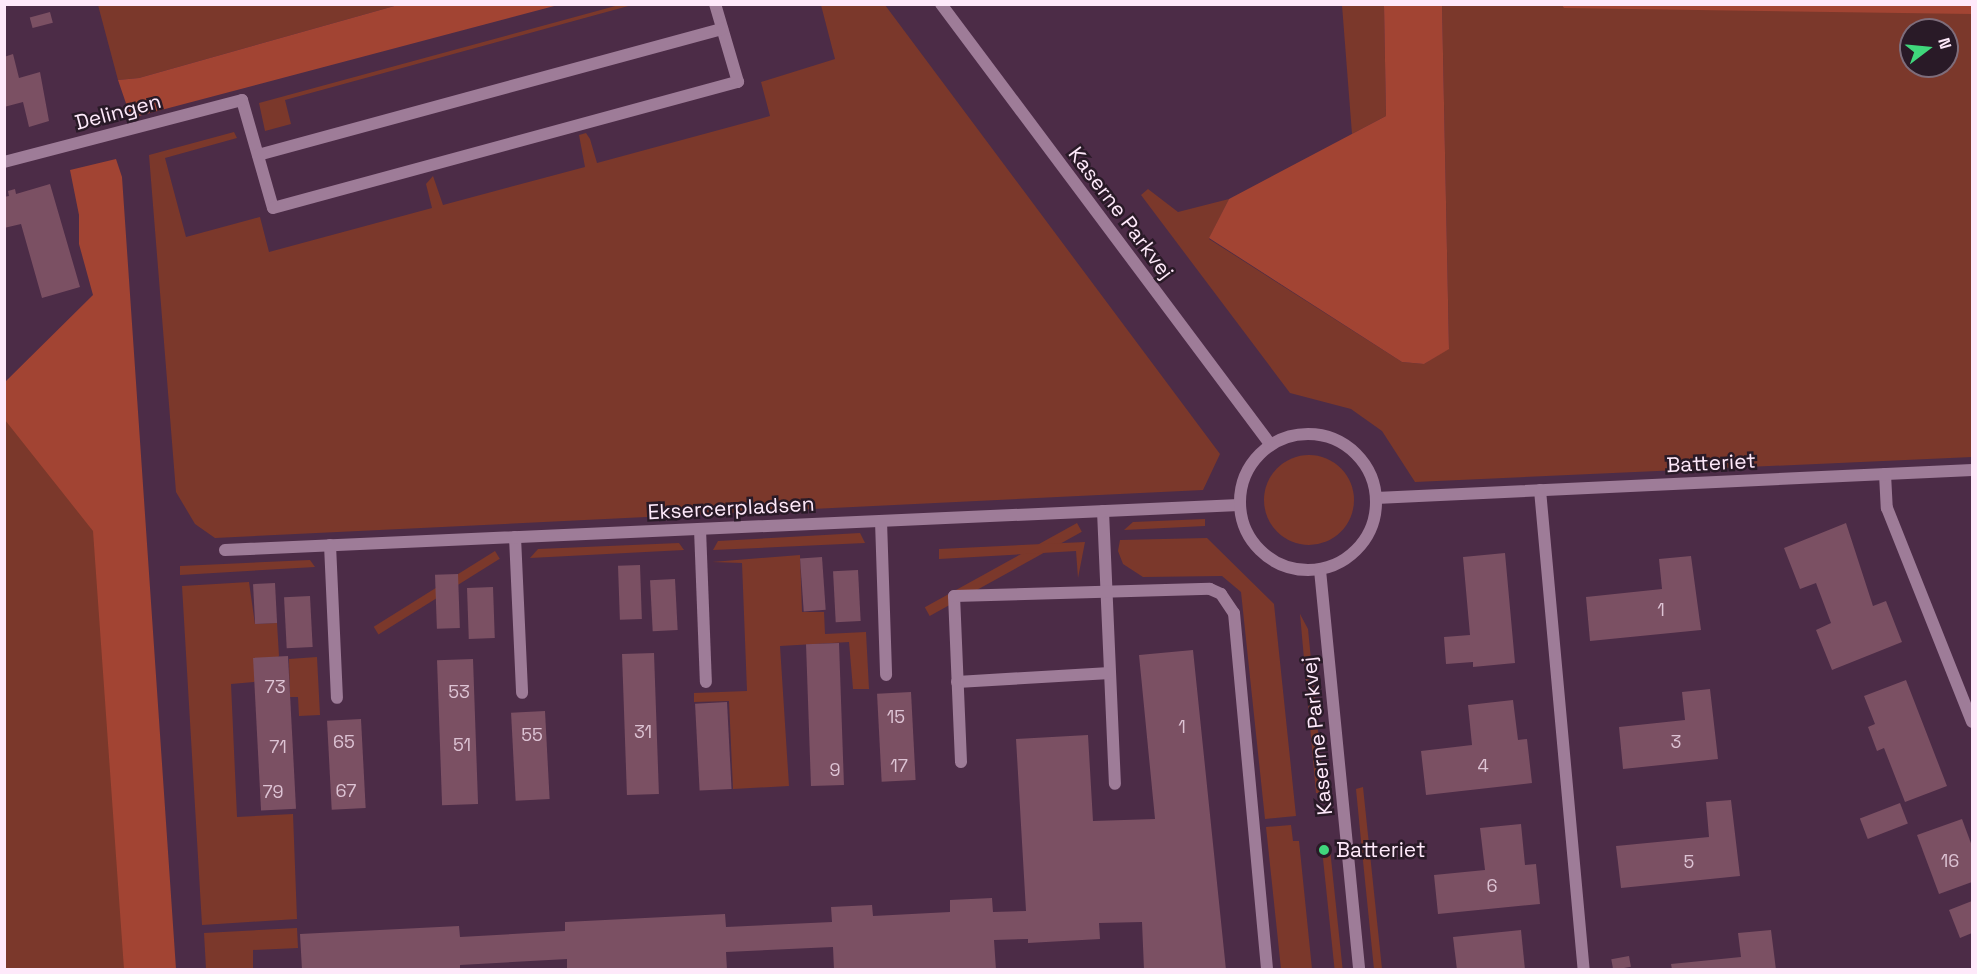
<!DOCTYPE html>
<html>
<head>
<meta charset="utf-8">
<style>
  body { margin:0 }
  #map { position:relative; width:1977px; height:974px; overflow:hidden; background:#4c2c47; font-family:"Space Grotesk",sans-serif }
  div>[style] { position:absolute }
  [style*='--x'] { left:calc(var(--x)*1px); top:calc(var(--y)*1px); width:calc(var(--w)*1px); rotate:calc(var(--a)*1deg) }
  .green>* { inset:0; background:#7b382b; transform-origin:0 0 }
  .round { border-radius:50% }
  .forest>* { inset:0; background:#a24433 }
  .building>* { inset:0; background:#7b5063; transform-origin:0 0 }
  .service>* { height:12px; margin:-6px; padding:0 6px; transform-origin:6px; border-radius:6px; background:#9e7c98 }
  .minor>* { height:12px; margin:-6px; padding:0 6px; transform-origin:6px; border-radius:6px; background:#9e7c98 }
  .tertiary>* { height:12px; margin:-6px; padding:0 6px; transform-origin:6px; border-radius:6px; background:#9e7c98 }
  .tertiary>.ring { margin:-6px; padding:0; box-sizing:content-box; background:none; border:12px solid #9e7c98; border-radius:50% }
  .dots>* { width:16px; height:16px; translate:-50% -50%; box-sizing:border-box; border:3px solid #291a27; border-radius:50% }
  span { translate:-50% -50%; white-space:nowrap; text-align:center; line-height:1.15; -webkit-text-stroke:5px #291a27; paint-order:stroke }
  .number-label { font-size:18px; color:#ddc3d4 }
  .number-label span { -webkit-text-stroke-width:0 }
  .street-label { font-size:21px; color:#fee9fa }
  .poi-label { font-size:21px; color:#fee9fa }
  .left { translate:0 -50%; text-align:left }
  .frame { position:absolute; inset:0; border:6px solid #fee9fa; pointer-events:none }
  .north { position:absolute; left:1899px; top:18px; width:60px; height:60px; box-sizing:border-box; background:#291a27; border:2px solid #7e6d7b; border-radius:50%; rotate:74deg; font-size:16px; font-weight:700; line-height:24px; text-align:center; color:#fee9fa }
  .north::after { content:''; display:block; margin:auto; width:21px; height:27px; background:#40d77c; clip-path:polygon(50% 0,100% 100%,50% 72%,0 100%) }
</style>
</head>
<body>
<div id="map">
  <div class="green">
    <i style="clip-path:polygon(98px 5px,398px 5px,139px 78px,118px 80px)"></i>
    <i style="clip-path:polygon(619px 5px,632px 5px,285px 100px,291px 124px,265px 131px,259px 103px)"></i>
    <i style="clip-path:polygon(821px 5px,885px 5px,1220px 454px,1203px 490px,215px 538px,195px 524px,176px 492px,149px 155px,234px 132px,237px 138px,165px 158px,186px 237px,260px 217px,269px 252px,432px 208px,426px 184px,433px 176px,443px 205px,585px 167px,579px 135px,586px 133px,590px 139px,597px 163px,770px 116px,761px 82px,835px 59px)"></i>
    <i style="clip-path:polygon(1342px 5px,1384px 5px,1386px 116px,1352px 134px)"></i>
    <i style="clip-path:polygon(evenodd,1442px 5px,1972px 5px,1972px 457px,1415px 482px,1382px 431px,1351px 409px,1290px 393px,1141px 195px,1148px 189px,1178px 212px,1229px 199px,1209px 239px,1402px 362px,1424px 364px,1449px 348px,1442px 5px,1911px 30px,1947px 30px,1947px 66px,1911px 66px,1911px 30px)"></i>
    <i style="clip-path:polygon(100px 373px,140px 969px,5px 970px,5px 402px)"></i>
    <i class="round" style="left:1264px;top:455px;width:90px;height:90px"></i>
    <i style="clip-path:polygon(1205px 519px,1205px 526px,1124px 530px,1133px 522px)"></i>
    <i style="left:1077px;top:523px;width:10px;height:174px;rotate:61deg"></i>
    <i style="clip-path:polygon(860px 533px,865px 543px,713px 550px,718px 541px)"></i>
    <i style="clip-path:polygon(1207px 538px,1274px 604px,1296px 816px,1265px 819px,1241px 592px,1222px 576px,1143px 577px,1123px 564px,1118px 551px,1120px 540px)"></i>
    <i style="clip-path:polygon(1085px 542px,1078px 578px,1076px 551px,939px 559px,939px 549px)"></i>
    <i style="clip-path:polygon(679px 543px,684px 550px,530px 558px,538px 549px)"></i>
    <i style="left:495px;top:551px;width:9px;height:143px;rotate:58deg"></i>
    <i style="clip-path:polygon(800px 555px,802px 612px,824px 612px,825px 634px,866px 632px,869px 689px,853px 689px,849px 642px,780px 646px,789px 786px,733px 789px,729px 701px,694px 702px,694px 693px,747px 691px,742px 563px,712px 562px)"></i>
    <i style="clip-path:polygon(310px 560px,315px 567px,180px 575px,180px 566px)"></i>
    <i style="clip-path:polygon(249px 582px,255px 624px,277px 623px,279px 656px,254px 682px,231px 684px,237px 817px,293px 814px,297px 919px,202px 925px,182px 586px)"></i>
    <i style="clip-path:polygon(1300px 614px,1308px 629px,1324px 793px,1316px 793px)"></i>
    <i style="clip-path:polygon(317px 657px,320px 715px,299px 716px,298px 697px,290px 697px,289px 659px)"></i>
    <i style="clip-path:polygon(1363px 787px,1382px 969px,1374px 969px,1363px 861px,1356px 789px)"></i>
    <i style="clip-path:polygon(1291px 825px,1293px 841px,1299px 841px,1312px 969px,1281px 969px,1266px 827px)"></i>
    <i style="left:1330px;top:849px;width:121px;height:8px;rotate:84deg"></i>
    <i style="clip-path:polygon(297px 928px,298px 948px,253px 950px,253px 969px,206px 969px,204px 933px)"></i>
  </div>
  <div class="forest">
    <i style="clip-path:polygon(1972px 4px,1972px 14px,1564px 8px,1562px 5px)"></i>
    <i style="clip-path:polygon(398px 5px,558px 5px,131px 118px,118px 80px,139px 78px)"></i>
    <i style="clip-path:polygon(1384px 5px,1442px 5px,1449px 349px,1424px 364px,1402px 362px,1209px 238px,1229px 199px,1386px 116px)"></i>
    <i style="clip-path:polygon(116px 159px,122px 177px,176px 969px,124px 969px,93px 531px,5px 420px,5px 382px,93px 295px,79px 244px,79px 215px,70px 170px)"></i>
  </div>
  <div class="building">
    <i style="left:50px;top:12px;width:11px;height:21px;rotate:75deg"></i>
    <i style="clip-path:polygon(13px 54px,19px 78px,40px 72px,49px 121px,29px 127px,23px 102px,4px 107px,4px 57px)"></i>
    <i style="clip-path:polygon(50px 184px,80px 287px,42px 298px,21px 224px,4px 228px,4px 197px,9px 196px,8px 191px,15px 189px,16px 194px)"></i>
    <i style="clip-path:polygon(1846px 523px,1873px 606px,1886px 601px,1902px 642px,1832px 670px,1816px 630px,1831px 623px,1816px 583px,1800px 589px,1784px 548px)"></i>
    <i style="clip-path:polygon(1505px 553px,1515px 663px,1473px 667px,1473px 662px,1446px 664px,1444px 637px,1470px 635px,1463px 557px)"></i>
    <i style="clip-path:polygon(1691px 556px,1701px 630px,1590px 641px,1586px 597px,1662px 589px,1659px 559px)"></i>
    <i style="left:822px;top:557px;width:53px;height:22px;rotate:86deg"></i>
    <i style="left:640px;top:565px;width:54px;height:22px;rotate:88deg"></i>
    <i style="left:858px;top:570px;width:51px;height:25px;rotate:87deg"></i>
    <i style="left:458px;top:574px;width:54px;height:23px;rotate:88deg"></i>
    <i style="left:675px;top:579px;width:51px;height:25px;rotate:87deg"></i>
    <i style="left:275px;top:583px;width:40px;height:22px;rotate:87deg"></i>
    <i style="left:493px;top:587px;width:51px;height:26px;rotate:88deg"></i>
    <i style="left:310px;top:596px;width:51px;height:26px;rotate:87deg"></i>
    <i style="left:839px;top:643px;width:142px;height:33px;rotate:88deg"></i>
    <i style="clip-path:polygon(1193px 650px,1226px 970px,1144px 970px,1142px 922px,1099px 923px,1100px 939px,1028px 943px,1028px 939px,994px 940px,996px 970px,834px 970px,833px 947px,726px 952px,727px 970px,567px 970px,567px 959px,460px 965px,460px 970px,302px 970px,300px 934px,459px 926px,460px 937px,565px 931px,565px 922px,725px 914px,726px 927px,832px 922px,831px 907px,872px 905px,873px 916px,950px 912px,950px 900px,992px 898px,993px 912px,1026px 911px,1016px 739px,1088px 735px,1093px 821px,1155px 819px,1139px 655px)"></i>
    <i style="left:654px;top:653px;width:141px;height:32px;rotate:88deg"></i>
    <i style="left:288px;top:656px;width:153px;height:35px;rotate:87deg"></i>
    <i style="left:473px;top:659px;width:145px;height:36px;rotate:88deg"></i>
    <i style="clip-path:polygon(1906px 680px,1947px 786px,1905px 802px,1884px 748px,1877px 751px,1868px 727px,1875px 724px,1864px 696px)"></i>
    <i style="clip-path:polygon(1710px 689px,1718px 759px,1623px 769px,1619px 727px,1685px 720px,1682px 692px)"></i>
    <i style="left:911px;top:692px;width:88px;height:34px;rotate:87deg"></i>
    <i style="clip-path:polygon(1513px 700px,1518px 740px,1527px 739px,1532px 783px,1426px 795px,1421px 751px,1472px 745px,1468px 705px)"></i>
    <i style="left:727px;top:702px;width:87px;height:32px;rotate:87deg"></i>
    <i style="left:545px;top:711px;width:88px;height:34px;rotate:87deg"></i>
    <i style="left:361px;top:719px;width:89px;height:34px;rotate:87deg"></i>
    <i style="clip-path:polygon(1731px 800px,1740px 876px,1621px 888px,1616px 846px,1709px 837px,1706px 802px)"></i>
    <i style="left:1900px;top:803px;width:22px;height:43px;rotate:69deg"></i>
    <i style="clip-path:polygon(1962px 819px,1972px 846px,1972px 882px,1939px 894px,1917px 835px)"></i>
    <i style="clip-path:polygon(1521px 824px,1525px 865px,1536px 864px,1540px 904px,1438px 914px,1434px 875px,1485px 870px,1480px 828px)"></i>
    <i style="clip-path:polygon(1972px 901px,1972px 933px,1960px 938px,1949px 910px)"></i>
    <i style="clip-path:polygon(1521px 930px,1525px 970px,1457px 970px,1453px 937px)"></i>
    <i style="clip-path:polygon(1771px 930px,1776px 970px,1672px 970px,1671px 964px,1741px 957px,1738px 933px)"></i>
    <i style="left:1629px;top:956px;width:11px;height:18px;rotate:80deg"></i>
  </div>
  <div class="service">
    <i style="--x:242;--y:100;--w:112;--a:74"></i>
    <i style="--x:273;--y:208;--w:482;--a:-15.2"></i>
    <i style="--x:738;--y:82;--w:81;--a:-106.4"></i>
    <i style="--x:258;--y:155;--w:481;--a:-15.2"></i>
    <i style="--x:1103;--y:511;--w:273;--a:87.5"></i>
    <i style="--x:881;--y:521;--w:154;--a:88.1"></i>
    <i style="--x:700;--y:529;--w:153;--a:87.8"></i>
    <i style="--x:515;--y:537;--w:156;--a:87.4"></i>
    <i style="--x:330;--y:545;--w:153;--a:87.4"></i>
    <i style="--x:957;--y:682;--w:153;--a:-3.4"></i>
    <i style="--x:961;--y:762;--w:166;--a:-92.4"></i>
    <i style="--x:954;--y:596;--w:256;--a:-1.6"></i>
    <i style="--x:1210;--y:589;--w:12;--a:24"></i>
    <i style="--x:1221;--y:594;--w:23;--a:56"></i>
    <i style="--x:1234;--y:613;--w:359;--a:84.7"></i>
  </div>
  <div class="minor">
    <i style="--x:4;--y:162;--w:246;--a:-14.6"></i>
    <i style="--x:1885;--y:474;--w:34;--a:87"></i>
    <i style="--x:1887;--y:508;--w:230;--a:68.3"></i>
    <i style="--x:1540;--y:490;--w:482;--a:84.8"></i>
    <i style="--x:1376;--y:498;--w:597;--a:-2.69"></i>
    <i style="--x:225;--y:550;--w:1015;--a:-2.54"></i>
  </div>
  <div class="tertiary">
    <i style="--x:941;--y:4;--w:549;--a:53.21"></i>
    <i class="ring" style="left:1240px;top:434px;width:124px;height:124px"></i>
    <i style="--x:1320;--y:570;--w:402;--a:84.4"></i>
  </div>
  <div class="dots">
    <i style="left:1324px;top:850px;background:#40d77c"></i>
  </div>
  <div class="number-label">
    <span style="left:1661px;top:610px">1</span>
    <span style="left:275px;top:687px">73</span>
    <span style="left:459px;top:692px">53</span>
    <span style="left:896px;top:717px">15</span>
    <span style="left:1182px;top:727px">1</span>
    <span style="left:643px;top:732px">31</span>
    <span style="left:532px;top:735px">55</span>
    <span style="left:344px;top:742px">65</span>
    <span style="left:1676px;top:742px">3</span>
    <span style="left:462px;top:745px">51</span>
    <span style="left:278px;top:747px">71</span>
    <span style="left:899px;top:766px">17</span>
    <span style="left:1483px;top:766px">4</span>
    <span style="left:835px;top:770px">9</span>
    <span style="left:346px;top:791px">67</span>
    <span style="left:273px;top:792px">79</span>
    <span style="left:1950px;top:861px">16</span>
    <span style="left:1689px;top:862px">5</span>
    <span style="left:1492px;top:886px">6</span>
  </div>
  <div class="street-label">
    <span style="left:118px;top:112px;rotate:-15deg">Delingen</span>
    <span style="left:1121px;top:213px;rotate:53deg">Kaserne Parkvej</span>
    <span style="left:1711px;top:463px;rotate:-3deg">Batteriet</span>
    <span style="left:731px;top:508px;rotate:-3deg">Eksercerpladsen</span>
    <span style="left:1317px;top:736px;rotate:-96deg">Kaserne Parkvej</span>
  </div>
  <div class="poi-label">
    <span class="left" style="left:1336px;top:850px">Batteriet</span>
  </div>
  <div class="frame"></div>
  <div class="north">N</div>
</div>
</body>
</html>
